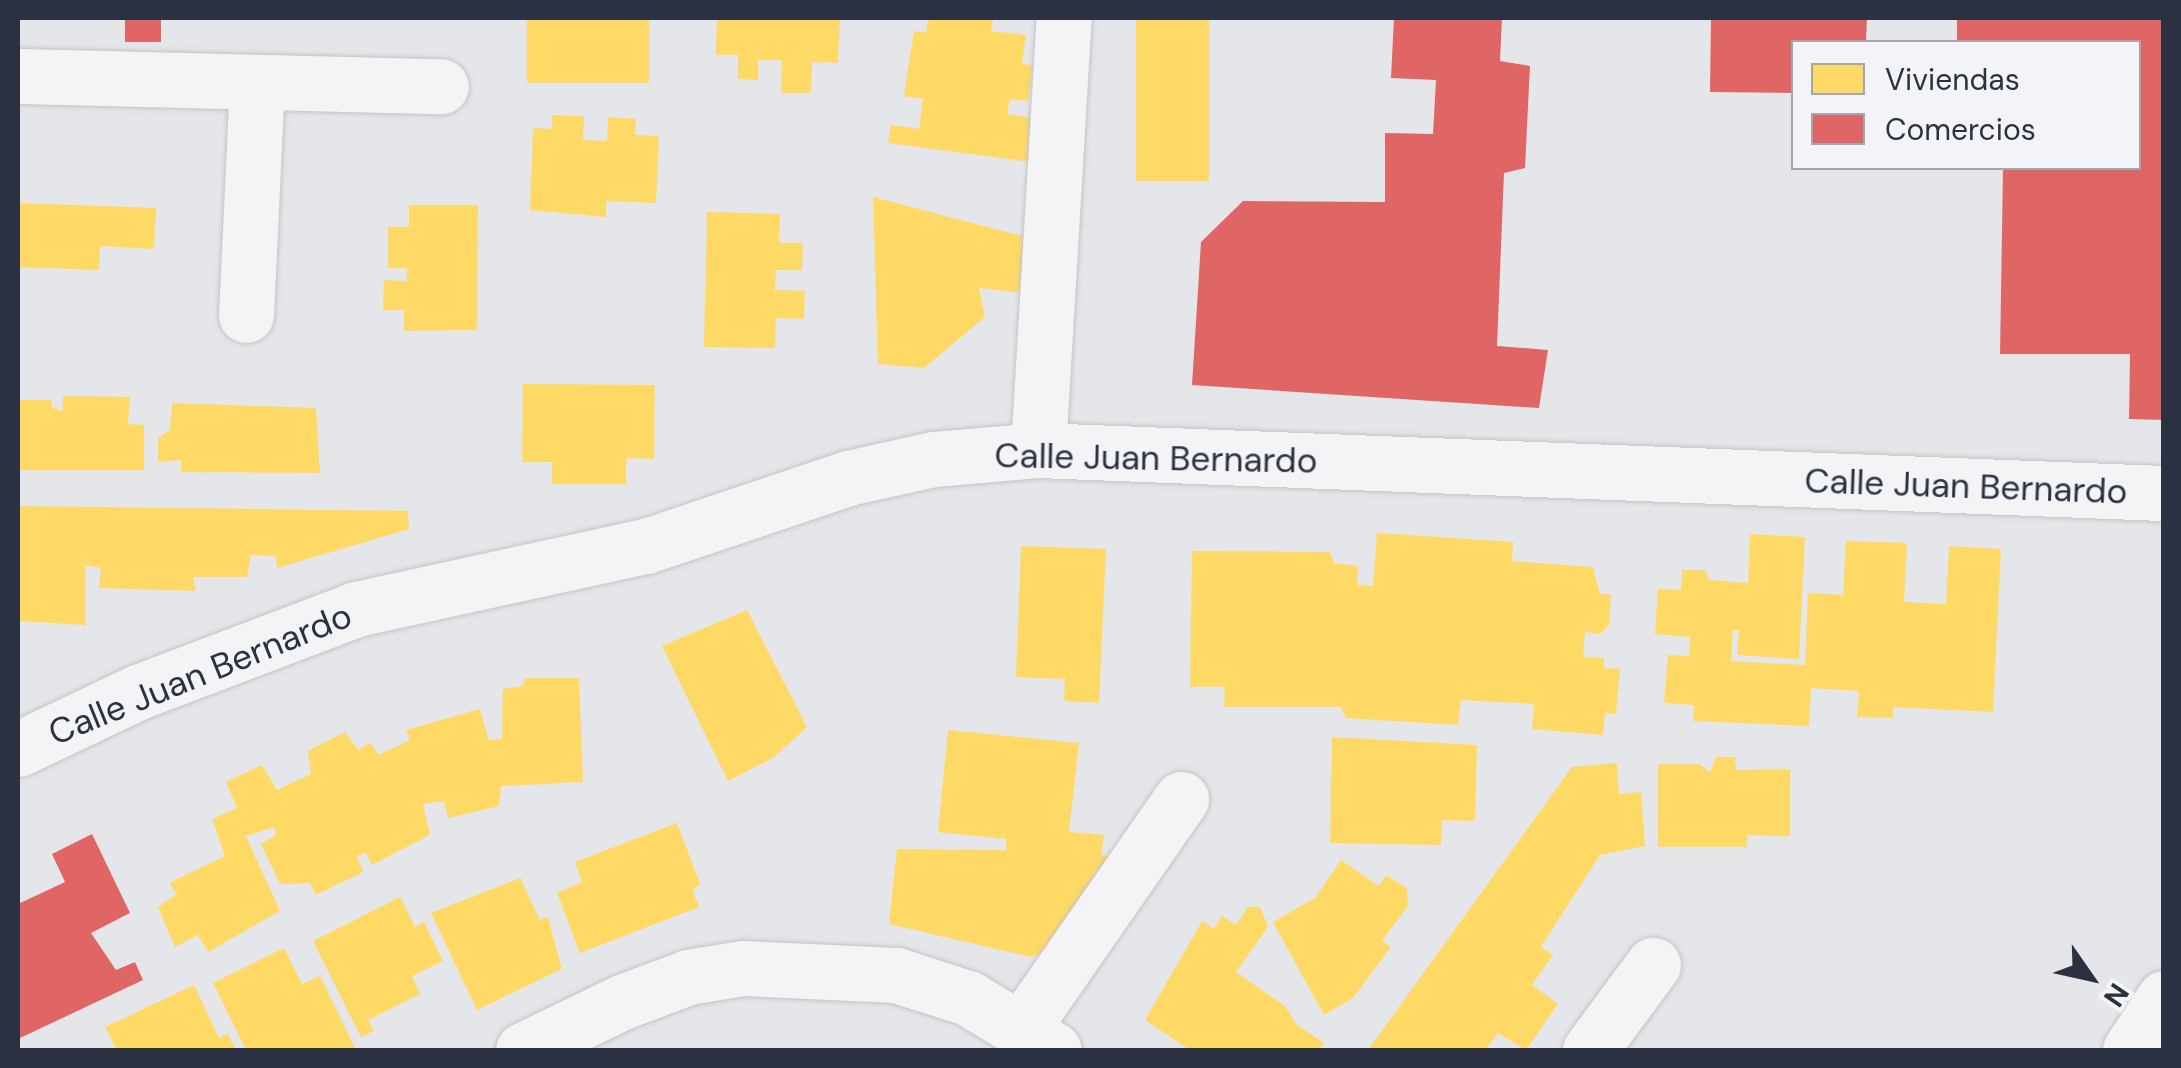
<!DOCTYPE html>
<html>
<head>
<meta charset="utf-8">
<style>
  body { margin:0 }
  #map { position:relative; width:2181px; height:1068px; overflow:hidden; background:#e5e6e9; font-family:"DM Sans",sans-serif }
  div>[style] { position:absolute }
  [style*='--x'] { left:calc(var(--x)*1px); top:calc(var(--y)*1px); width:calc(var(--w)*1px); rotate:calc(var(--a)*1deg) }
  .homes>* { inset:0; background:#ffd966; transform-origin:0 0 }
  .shops>* { inset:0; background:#e06666; transform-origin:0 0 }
  .roads { filter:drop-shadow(0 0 2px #c3c4c7) drop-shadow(0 0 2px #c3c4c7) }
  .minor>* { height:55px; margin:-27.5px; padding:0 27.5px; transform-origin:27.5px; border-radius:27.5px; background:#f4f4f6 }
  span { translate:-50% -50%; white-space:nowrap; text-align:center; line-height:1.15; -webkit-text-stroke:10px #f3f4f8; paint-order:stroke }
  .street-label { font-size:35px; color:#2c3142 }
  .frame { position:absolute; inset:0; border:20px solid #2c3142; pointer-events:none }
  .legend { position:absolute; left:1791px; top:40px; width:350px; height:130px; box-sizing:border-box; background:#f3f4f8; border:2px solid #a3a6af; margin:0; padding:12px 18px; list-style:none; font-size:30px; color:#2c3142 }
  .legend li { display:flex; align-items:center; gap:20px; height:50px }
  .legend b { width:50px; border:2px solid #a3a6af }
  .north { position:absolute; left:2041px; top:928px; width:100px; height:100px; -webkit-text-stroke:8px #f3f4f8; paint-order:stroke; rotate:124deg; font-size:28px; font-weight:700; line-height:40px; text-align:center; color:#2c3142 }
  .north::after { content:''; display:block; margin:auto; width:35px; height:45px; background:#2c3142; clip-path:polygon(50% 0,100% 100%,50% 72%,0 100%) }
</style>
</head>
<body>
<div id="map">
  <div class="homes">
    <i style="left:527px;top:18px;width:122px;height:65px"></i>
    <i style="clip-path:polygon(717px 18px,840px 18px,838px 63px,812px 62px,811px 93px,781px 93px,782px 60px,758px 60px,758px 80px,738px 79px,738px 55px,716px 55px)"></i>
    <i style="clip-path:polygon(929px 18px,993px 18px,991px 31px,1026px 35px,1022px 64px,1033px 65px,1028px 101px,1010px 99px,1007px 114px,1037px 119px,1031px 162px,888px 143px,891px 125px,919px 129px,923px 99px,904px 96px,914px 31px,926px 33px)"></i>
    <i style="left:1136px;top:18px;width:73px;height:163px"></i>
    <i style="clip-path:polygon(552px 115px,584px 116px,583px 140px,607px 141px,608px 117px,636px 119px,635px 135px,659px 136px,656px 203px,606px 201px,606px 217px,530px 210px,533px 128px,552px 129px)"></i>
    <i style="clip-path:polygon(873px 197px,1037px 240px,1026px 293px,979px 288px,985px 317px,924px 368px,878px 364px)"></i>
    <i style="clip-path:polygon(18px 203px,156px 208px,154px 249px,100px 246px,99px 270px,18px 267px)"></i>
    <i style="clip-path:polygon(409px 205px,478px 205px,477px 330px,404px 331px,404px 310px,383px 310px,384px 280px,407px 281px,407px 268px,388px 268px,388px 227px,409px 227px)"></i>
    <i style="clip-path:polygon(707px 212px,780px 214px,779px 243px,803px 243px,802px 270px,776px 270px,775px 290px,805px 291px,804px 319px,776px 318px,775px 348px,704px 347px)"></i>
    <i style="clip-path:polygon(523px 384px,655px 385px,654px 459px,626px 458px,626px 484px,552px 484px,552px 462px,522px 462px)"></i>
    <i style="clip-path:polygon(63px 396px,130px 397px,128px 424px,144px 425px,144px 470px,18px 470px,18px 400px,51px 400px,52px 408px,63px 411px)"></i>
    <i style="clip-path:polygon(172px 403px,316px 408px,320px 473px,181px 472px,181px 460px,158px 462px,158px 438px,170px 430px)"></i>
    <i style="clip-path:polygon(18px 506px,408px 511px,409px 529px,277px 568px,276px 556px,251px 555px,247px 577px,193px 577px,196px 591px,99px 588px,101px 568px,85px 565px,85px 625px,18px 621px)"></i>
    <i style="clip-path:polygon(1377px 533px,1513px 542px,1512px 561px,1593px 567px,1600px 594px,1611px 594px,1609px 625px,1600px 634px,1585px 632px,1583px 657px,1604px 658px,1604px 668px,1620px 669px,1616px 714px,1605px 713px,1603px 735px,1532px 729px,1534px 704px,1461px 700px,1458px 725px,1346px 718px,1341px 707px,1224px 707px,1225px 687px,1190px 687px,1192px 551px,1330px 552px,1334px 563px,1358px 566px,1357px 585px,1373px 586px)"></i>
    <i style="clip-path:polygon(1750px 534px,1805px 537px,1799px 659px,1737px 655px,1739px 630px,1733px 630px,1731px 661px,1805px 665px,1808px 593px,1843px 595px,1846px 541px,1907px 543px,1904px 602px,1946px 604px,1949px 546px,2001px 549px,1993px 712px,1893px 707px,1893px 718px,1857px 717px,1859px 691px,1811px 688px,1809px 726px,1693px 721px,1694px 705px,1664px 703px,1668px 655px,1689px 656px,1690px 637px,1655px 634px,1658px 589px,1681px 590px,1682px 570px,1705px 570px,1709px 580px,1748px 583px)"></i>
    <i style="clip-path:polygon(1021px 546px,1106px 549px,1099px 703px,1064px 701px,1065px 679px,1016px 677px)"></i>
    <i style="clip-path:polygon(747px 610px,807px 727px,773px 758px,728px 781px,662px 646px)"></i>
    <i style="clip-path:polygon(525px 678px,579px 678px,583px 782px,501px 786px,499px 806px,448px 818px,444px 801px,423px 804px,430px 835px,372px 865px,366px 853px,357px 856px,363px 872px,316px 895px,310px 883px,280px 884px,261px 844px,276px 835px,274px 827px,246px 836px,280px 911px,208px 952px,198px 935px,175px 947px,158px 907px,177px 894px,169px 883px,225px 856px,212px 819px,237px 808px,226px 782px,262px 765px,277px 790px,311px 774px,308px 751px,345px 732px,358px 750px,370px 743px,379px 755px,410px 740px,406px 730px,480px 709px,489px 740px,502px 739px,503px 689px,523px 686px)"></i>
    <i style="clip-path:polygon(948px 730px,1079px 743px,1069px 832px,1104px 835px,1101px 855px,1121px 857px,1069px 942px,1031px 957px,889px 924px,897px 849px,1006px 850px,1006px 839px,938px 832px)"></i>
    <i style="clip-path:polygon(1332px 737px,1477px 745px,1475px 821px,1442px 820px,1441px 845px,1330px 843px)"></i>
    <i style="clip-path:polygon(1716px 757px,1735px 757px,1736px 770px,1790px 769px,1790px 836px,1747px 835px,1747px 847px,1658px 847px,1658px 764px,1700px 764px,1710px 773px)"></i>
    <i style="clip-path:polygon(1617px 763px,1619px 794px,1641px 792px,1645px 846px,1600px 855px,1541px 947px,1553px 955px,1532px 985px,1558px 1004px,1526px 1050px,1498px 1033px,1485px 1050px,1368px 1050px,1572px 767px)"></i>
    <i style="clip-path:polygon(677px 823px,700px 884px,693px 890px,699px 907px,580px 953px,557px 893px,582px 882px,575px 862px)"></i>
    <i style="clip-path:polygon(1341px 860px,1379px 886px,1386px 875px,1407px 888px,1408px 906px,1382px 941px,1391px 947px,1353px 998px,1324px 1015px,1273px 922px,1315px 898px)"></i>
    <i style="clip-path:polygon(520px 878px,540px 920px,548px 917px,562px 969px,477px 1010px,431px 913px)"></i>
    <i style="clip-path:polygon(400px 897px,415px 927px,424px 922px,443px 961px,412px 976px,420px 994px,368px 1020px,374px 1031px,361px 1037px,313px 941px)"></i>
    <i style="clip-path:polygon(1248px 907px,1260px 907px,1268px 927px,1236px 972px,1286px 1007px,1296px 1024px,1324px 1043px,1319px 1050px,1190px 1050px,1145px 1020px,1202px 921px,1214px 929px,1222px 916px,1236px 925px)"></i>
    <i style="clip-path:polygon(284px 948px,302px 984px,320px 976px,356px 1050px,246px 1050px,213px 983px)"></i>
    <i style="clip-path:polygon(194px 985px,219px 1038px,228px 1034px,236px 1050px,117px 1050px,105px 1027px)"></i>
  </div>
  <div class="shops">
    <i style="left:125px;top:18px;width:36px;height:24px"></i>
    <i style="clip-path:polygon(1394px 18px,1502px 18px,1500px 61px,1530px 66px,1525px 168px,1504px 173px,1497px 346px,1548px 350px,1539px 408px,1192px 385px,1201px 242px,1243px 201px,1385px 202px,1385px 133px,1433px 134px,1436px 80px,1391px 78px)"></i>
    <i style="clip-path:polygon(1711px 18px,1867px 18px,1866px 42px,1794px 42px,1794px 93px,1710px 92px)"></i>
    <i style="clip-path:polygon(1957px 18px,2164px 18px,2164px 420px,2129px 419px,2130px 354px,2000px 354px,2003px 168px,2138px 168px,2138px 42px,1957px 42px)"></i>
    <i style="clip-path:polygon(92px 834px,130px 913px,91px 933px,116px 970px,135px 962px,143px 980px,18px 1039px,18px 904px,65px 882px,52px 854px)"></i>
  </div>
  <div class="roads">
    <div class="minor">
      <i style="--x:18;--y:76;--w:423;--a:1.4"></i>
      <i style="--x:246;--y:315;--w:233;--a:-87.3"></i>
      <i style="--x:1038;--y:450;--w:433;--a:-86.6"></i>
      <i style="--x:18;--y:749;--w:133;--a:-25.4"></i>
      <i style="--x:138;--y:692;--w:233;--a:-20.8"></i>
      <i style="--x:356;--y:609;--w:297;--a:-12.3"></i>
      <i style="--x:646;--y:546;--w:213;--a:-18.6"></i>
      <i style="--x:848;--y:478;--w:88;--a:-12.5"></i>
      <i style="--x:934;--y:459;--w:104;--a:-4.9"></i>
      <i style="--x:1038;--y:450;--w:1127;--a:2.19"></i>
      <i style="--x:1022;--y:1028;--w:279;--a:-55.2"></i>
      <i style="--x:523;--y:1050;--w:110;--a:-25.9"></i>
      <i style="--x:622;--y:1002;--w:71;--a:-20.7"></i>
      <i style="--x:688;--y:977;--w:56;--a:-9.3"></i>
      <i style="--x:743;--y:968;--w:153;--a:2.6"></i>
      <i style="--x:896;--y:975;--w:76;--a:17.7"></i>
      <i style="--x:968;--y:998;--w:100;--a:31.2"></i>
      <i style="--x:1590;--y:1050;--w:106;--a:-53.5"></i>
      <i style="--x:2130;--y:1050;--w:62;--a:-56.8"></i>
    </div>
  </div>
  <div class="street-label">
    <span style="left:1156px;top:458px;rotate:1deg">Calle Juan Bernardo</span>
    <span style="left:1966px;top:486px;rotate:2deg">Calle Juan Bernardo</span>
    <span style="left:200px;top:674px;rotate:-22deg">Calle Juan Bernardo</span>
  </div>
  <div class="frame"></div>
  <ul class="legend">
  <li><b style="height:28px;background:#ffd966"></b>Viviendas</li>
  <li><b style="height:28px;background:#e06666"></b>Comercios</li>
  </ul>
  <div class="north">N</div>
</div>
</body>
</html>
